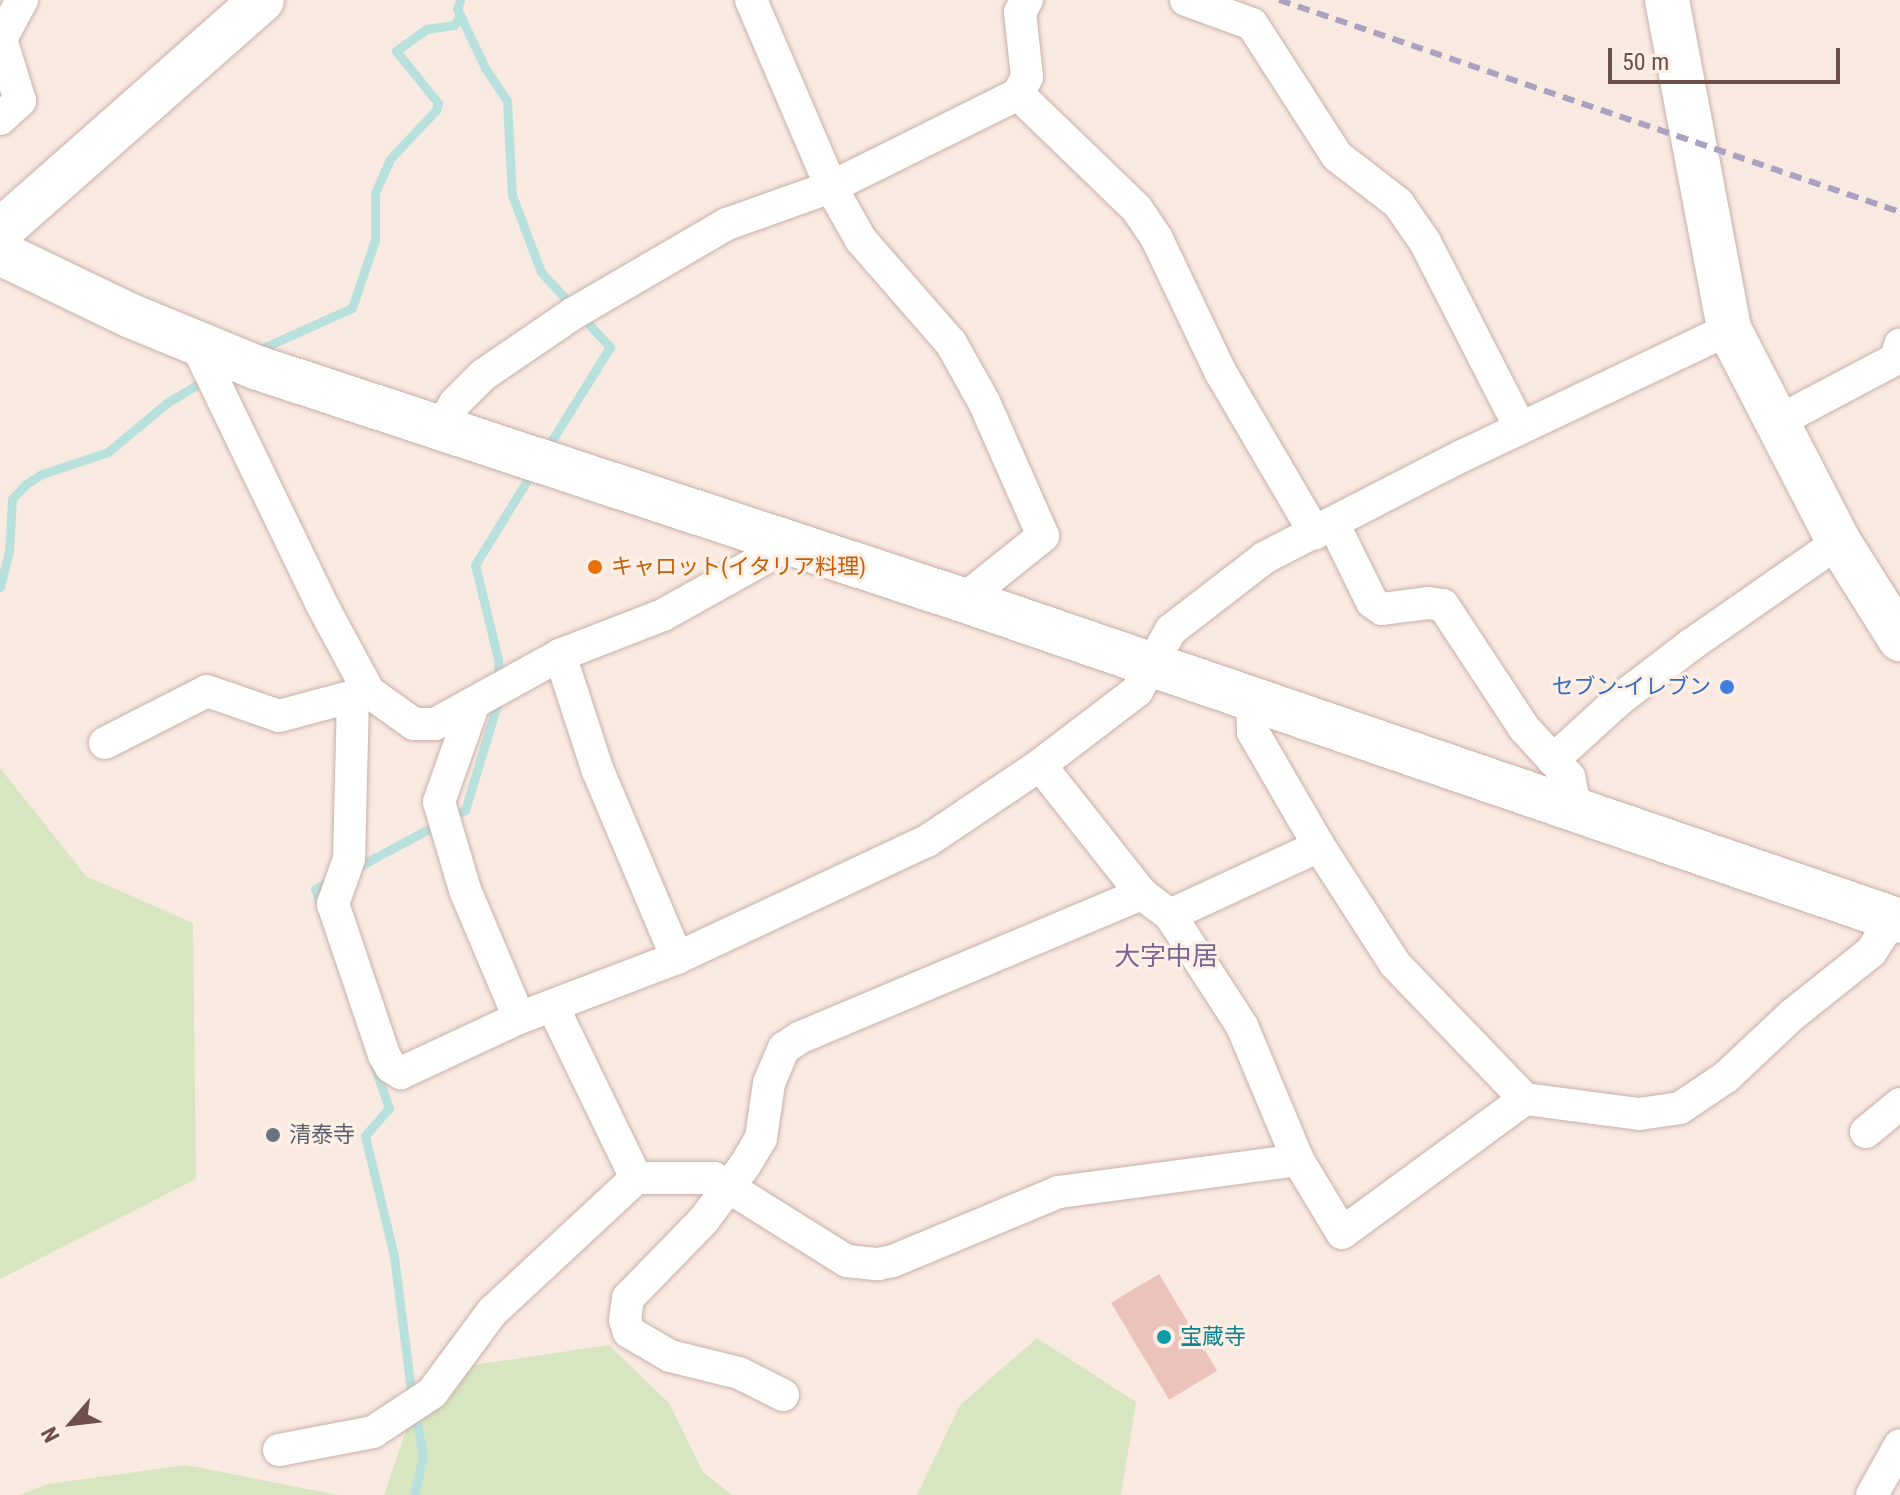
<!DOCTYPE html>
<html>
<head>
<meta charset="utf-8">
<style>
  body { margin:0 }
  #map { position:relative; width:1900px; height:1495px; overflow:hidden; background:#f9eae1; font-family:"Roboto Condensed","Noto Sans JP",sans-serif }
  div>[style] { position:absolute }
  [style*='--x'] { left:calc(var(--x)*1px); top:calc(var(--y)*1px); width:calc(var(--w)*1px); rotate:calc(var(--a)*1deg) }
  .green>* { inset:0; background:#d8e5c1 }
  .stream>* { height:9px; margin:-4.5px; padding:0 4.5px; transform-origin:4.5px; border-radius:4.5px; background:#b8e1dd }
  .building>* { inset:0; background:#ecc3bb; transform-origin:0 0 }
  .roads { filter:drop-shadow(0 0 2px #c9b0a9) drop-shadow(0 0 2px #c9b0a9) }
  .street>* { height:32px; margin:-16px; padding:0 16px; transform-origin:16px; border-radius:16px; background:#fff }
  .secondary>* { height:44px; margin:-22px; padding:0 22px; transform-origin:22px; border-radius:22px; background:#fff }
  .rail>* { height:6px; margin-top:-3px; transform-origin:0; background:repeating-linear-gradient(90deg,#aba2c1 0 12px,transparent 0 20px) }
  .dots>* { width:22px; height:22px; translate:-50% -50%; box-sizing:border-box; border:4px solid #fdefe6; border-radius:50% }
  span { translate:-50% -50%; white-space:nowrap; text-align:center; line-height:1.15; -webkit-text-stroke:6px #fdefe6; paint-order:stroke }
  .food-label { font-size:22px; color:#c56008 }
  .left { translate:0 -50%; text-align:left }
  .shop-label { font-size:22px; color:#366cbe }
  .right { translate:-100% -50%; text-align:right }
  .worship-label { font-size:22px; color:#5b616d }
  .culture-label { font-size:22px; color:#0d838f }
  .quarter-label { font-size:26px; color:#796691 }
  .north { position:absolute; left:32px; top:1383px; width:80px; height:80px; -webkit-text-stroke:6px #fdefe6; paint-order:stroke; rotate:242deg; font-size:22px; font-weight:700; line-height:32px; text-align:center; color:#6e4f4a }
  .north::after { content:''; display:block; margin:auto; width:28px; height:36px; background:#6e4f4a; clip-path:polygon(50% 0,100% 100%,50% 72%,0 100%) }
  .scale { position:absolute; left:1608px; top:48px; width:232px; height:36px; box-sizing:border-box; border:4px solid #6e4f4a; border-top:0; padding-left:10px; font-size:24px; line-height:28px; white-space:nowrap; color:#6e4f4a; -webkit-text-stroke:6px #fdefe6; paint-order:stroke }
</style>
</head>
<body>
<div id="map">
  <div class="green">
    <i style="clip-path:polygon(0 768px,86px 876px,193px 923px,196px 1179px,0 1279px)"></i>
    <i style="clip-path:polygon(1037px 1338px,1136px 1402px,1121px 1495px,917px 1495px,960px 1405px)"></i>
    <i style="clip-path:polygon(609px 1345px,669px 1403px,703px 1472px,732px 1495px,384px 1495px,426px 1372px)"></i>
    <i style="clip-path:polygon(186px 1465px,338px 1495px,19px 1495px,48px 1484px)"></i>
  </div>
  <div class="stream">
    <i style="--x:460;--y:0;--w:9;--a:108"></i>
    <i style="--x:457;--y:9;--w:7;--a:63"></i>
    <i style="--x:460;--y:15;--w:59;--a:64.7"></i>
    <i style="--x:485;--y:68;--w:40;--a:56"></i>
    <i style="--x:507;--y:101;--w:94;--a:87"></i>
    <i style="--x:512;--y:195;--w:82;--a:69.4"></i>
    <i style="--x:541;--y:272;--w:102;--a:47.4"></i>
    <i style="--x:610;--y:347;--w:121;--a:121.9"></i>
    <i style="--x:254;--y:352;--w:107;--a:-24.2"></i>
    <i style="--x:352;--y:308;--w:72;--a:-71.3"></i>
    <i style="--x:375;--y:240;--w:47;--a:-90"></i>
    <i style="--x:375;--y:193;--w:37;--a:-66"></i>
    <i style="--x:390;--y:159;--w:67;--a:-46.8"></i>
    <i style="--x:436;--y:110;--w:7;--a:-74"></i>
    <i style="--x:438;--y:103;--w:67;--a:-128.9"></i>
    <i style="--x:396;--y:51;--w:37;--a:-36"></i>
    <i style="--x:426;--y:29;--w:28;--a:-8"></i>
    <i style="--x:454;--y:25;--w:12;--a:-59"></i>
    <i style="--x:0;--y:587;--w:37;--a:-76"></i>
    <i style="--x:9;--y:551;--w:52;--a:-86.7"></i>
    <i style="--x:12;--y:499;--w:21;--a:-47"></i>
    <i style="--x:26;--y:484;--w:19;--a:-32"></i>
    <i style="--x:42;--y:474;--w:70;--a:-18.4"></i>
    <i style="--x:108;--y:452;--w:78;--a:-39.8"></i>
    <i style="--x:168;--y:402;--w:45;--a:-30.5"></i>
    <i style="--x:499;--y:683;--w:24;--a:-92"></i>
    <i style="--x:498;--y:659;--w:97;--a:-103.7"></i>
    <i style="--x:475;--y:565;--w:113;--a:-58.4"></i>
    <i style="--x:451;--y:817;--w:16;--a:-27"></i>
    <i style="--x:465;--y:810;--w:117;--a:-73.1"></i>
    <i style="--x:356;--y:868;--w:93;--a:-28.2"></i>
    <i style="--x:321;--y:906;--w:18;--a:-109"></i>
    <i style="--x:315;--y:889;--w:19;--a:-28"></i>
    <i style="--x:374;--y:1065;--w:46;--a:70.8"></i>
    <i style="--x:389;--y:1108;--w:37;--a:131"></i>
    <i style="--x:365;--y:1136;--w:123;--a:76.4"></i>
    <i style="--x:394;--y:1256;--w:143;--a:82.8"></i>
    <i style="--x:414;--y:1495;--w:40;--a:-77"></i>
    <i style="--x:423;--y:1456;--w:45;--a:-100.3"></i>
  </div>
  <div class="building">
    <i style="left:1159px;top:1274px;width:113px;height:56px;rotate:59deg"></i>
  </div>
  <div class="roads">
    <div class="street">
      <i style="--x:751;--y:0;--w:203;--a:66.8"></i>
      <i style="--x:831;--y:187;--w:61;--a:60.5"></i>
      <i style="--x:861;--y:240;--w:137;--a:48.9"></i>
      <i style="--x:951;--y:343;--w:68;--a:60.8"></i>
      <i style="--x:984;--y:402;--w:146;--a:66.2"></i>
      <i style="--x:1043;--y:536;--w:102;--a:141.3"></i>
      <i style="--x:1186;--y:0;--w:70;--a:20"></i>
      <i style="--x:1252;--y:24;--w:157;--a:57.2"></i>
      <i style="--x:1337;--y:156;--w:77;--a:37.6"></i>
      <i style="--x:1398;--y:203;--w:47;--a:55.3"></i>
      <i style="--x:1425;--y:242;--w:209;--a:62.9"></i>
      <i style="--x:1018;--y:94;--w:165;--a:44"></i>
      <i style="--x:1137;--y:209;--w:36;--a:56"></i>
      <i style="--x:1157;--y:239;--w:148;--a:64.5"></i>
      <i style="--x:1221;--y:373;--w:186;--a:59.6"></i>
      <i style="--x:0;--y:119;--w:27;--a:-42"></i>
      <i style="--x:20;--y:101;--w:65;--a:-107"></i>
      <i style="--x:1;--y:39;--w:44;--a:-61.7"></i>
      <i style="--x:196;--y:344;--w:288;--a:64.2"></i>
      <i style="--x:321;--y:603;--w:101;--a:61.7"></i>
      <i style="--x:1775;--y:423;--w:137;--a:-27.9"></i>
      <i style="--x:1896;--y:359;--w:15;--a:-74"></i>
      <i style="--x:440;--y:429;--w:30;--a:-60"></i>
      <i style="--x:455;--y:403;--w:40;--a:-45"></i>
      <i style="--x:483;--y:375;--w:110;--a:-34.3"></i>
      <i style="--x:574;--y:313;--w:177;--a:-30.2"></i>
      <i style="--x:727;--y:224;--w:110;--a:-19.6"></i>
      <i style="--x:831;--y:187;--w:209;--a:-26.4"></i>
      <i style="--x:1018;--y:94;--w:19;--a:-62"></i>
      <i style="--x:1027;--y:77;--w:65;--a:-96.1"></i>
      <i style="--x:1020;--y:12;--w:14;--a:-60"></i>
      <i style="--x:1333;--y:523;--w:88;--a:63.7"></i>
      <i style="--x:1372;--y:602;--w:12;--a:35"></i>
      <i style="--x:1382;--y:609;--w:46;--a:-7.4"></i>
      <i style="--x:1428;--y:603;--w:15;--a:8"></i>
      <i style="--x:1443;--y:605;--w:147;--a:56.6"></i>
      <i style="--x:1524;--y:728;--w:67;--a:47.4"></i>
      <i style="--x:1569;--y:777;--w:34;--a:78"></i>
      <i style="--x:560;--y:655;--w:122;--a:71.9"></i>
      <i style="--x:598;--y:771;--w:203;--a:67.1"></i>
      <i style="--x:353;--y:697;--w:162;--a:91.4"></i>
      <i style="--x:349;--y:859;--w:48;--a:109.6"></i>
      <i style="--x:333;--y:904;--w:159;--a:71.3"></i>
      <i style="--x:384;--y:1055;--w:14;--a:60"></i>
      <i style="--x:391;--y:1067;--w:12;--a:31"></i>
      <i style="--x:401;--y:1073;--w:130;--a:-25"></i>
      <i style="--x:519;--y:1018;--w:169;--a:-20.8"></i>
      <i style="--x:677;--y:958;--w:276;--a:-25.1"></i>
      <i style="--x:927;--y:841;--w:136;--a:-33.9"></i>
      <i style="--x:1040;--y:765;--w:122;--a:-37.3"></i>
      <i style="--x:1137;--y:691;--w:70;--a:-60.9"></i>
      <i style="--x:1171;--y:630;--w:118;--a:-37.7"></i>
      <i style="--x:1264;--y:558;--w:223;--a:-27.3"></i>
      <i style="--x:1462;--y:456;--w:296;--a:-25.4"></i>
      <i style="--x:1252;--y:701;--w:31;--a:88"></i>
      <i style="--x:1253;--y:732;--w:132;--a:59.9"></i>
      <i style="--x:1319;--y:846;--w:140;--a:57.2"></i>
      <i style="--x:1395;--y:964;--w:187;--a:46.1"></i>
      <i style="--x:474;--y:703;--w:105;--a:109.5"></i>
      <i style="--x:439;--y:802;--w:92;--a:73.5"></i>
      <i style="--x:465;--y:890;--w:139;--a:67.1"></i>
      <i style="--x:105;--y:743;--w:114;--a:-27"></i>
      <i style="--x:207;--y:691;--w:76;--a:19.1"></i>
      <i style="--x:279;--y:716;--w:93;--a:-14.9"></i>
      <i style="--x:369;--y:692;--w:55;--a:35.4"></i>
      <i style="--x:414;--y:724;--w:21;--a:0"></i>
      <i style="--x:435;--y:724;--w:143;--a:-28.9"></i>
      <i style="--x:560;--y:655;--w:110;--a:-21.2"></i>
      <i style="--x:663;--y:615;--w:145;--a:-29.2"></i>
      <i style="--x:1553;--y:760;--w:91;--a:-42.3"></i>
      <i style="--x:1620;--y:699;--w:91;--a:-37.4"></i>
      <i style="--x:1692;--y:644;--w:179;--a:-34.8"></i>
      <i style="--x:1040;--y:765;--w:164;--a:51.7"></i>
      <i style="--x:1142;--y:894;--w:35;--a:37"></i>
      <i style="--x:1170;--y:915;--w:132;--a:57"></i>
      <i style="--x:1242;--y:1026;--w:145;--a:67.3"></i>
      <i style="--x:1298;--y:1160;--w:85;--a:58.9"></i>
      <i style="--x:1342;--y:1233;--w:227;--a:-36.2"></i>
      <i style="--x:1525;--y:1099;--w:115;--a:7.5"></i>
      <i style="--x:1639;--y:1114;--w:41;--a:-8.3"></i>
      <i style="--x:1680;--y:1108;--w:55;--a:-34"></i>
      <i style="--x:1726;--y:1077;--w:91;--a:-43.2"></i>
      <i style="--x:1792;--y:1015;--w:101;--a:-38.6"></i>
      <i style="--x:1871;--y:952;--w:40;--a:-57.1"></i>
      <i style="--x:1170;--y:915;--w:164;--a:-24.8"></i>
      <i style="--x:1866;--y:1132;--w:44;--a:-39.5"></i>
      <i style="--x:636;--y:1178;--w:78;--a:0"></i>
      <i style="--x:714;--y:1178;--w:157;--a:32"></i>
      <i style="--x:847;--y:1261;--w:31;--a:6"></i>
      <i style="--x:878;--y:1264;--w:15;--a:-11"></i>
      <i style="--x:893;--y:1261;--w:180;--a:-22.6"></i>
      <i style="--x:1059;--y:1192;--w:241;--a:-7.6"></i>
      <i style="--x:783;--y:1395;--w:49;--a:-153.4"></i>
      <i style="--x:739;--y:1373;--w:71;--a:-166.2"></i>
      <i style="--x:670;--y:1356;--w:48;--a:-149.7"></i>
      <i style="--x:629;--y:1332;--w:13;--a:-108"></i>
      <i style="--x:625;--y:1320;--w:22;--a:-82"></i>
      <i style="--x:628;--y:1298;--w:107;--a:-45.8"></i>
      <i style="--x:703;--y:1221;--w:70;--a:-53.1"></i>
      <i style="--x:745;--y:1165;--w:31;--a:-59"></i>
      <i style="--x:761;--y:1138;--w:56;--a:-81.7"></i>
      <i style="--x:769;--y:1083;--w:38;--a:-67"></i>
      <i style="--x:784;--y:1048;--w:20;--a:-33"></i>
      <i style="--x:801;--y:1037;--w:370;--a:-22.8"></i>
      <i style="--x:279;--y:1450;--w:96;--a:-10.8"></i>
      <i style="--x:373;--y:1432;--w:71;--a:-33.5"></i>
      <i style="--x:432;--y:1393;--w:101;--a:-53.5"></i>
      <i style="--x:492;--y:1312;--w:197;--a:-42.9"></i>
      <i style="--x:636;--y:1178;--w:190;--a:-115.9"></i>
      <i style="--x:1872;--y:1495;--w:57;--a:-60.8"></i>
    </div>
    <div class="secondary">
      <i style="--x:1667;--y:0;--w:335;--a:79.3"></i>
      <i style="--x:1729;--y:329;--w:240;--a:62.7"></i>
      <i style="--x:1839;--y:542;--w:115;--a:57.8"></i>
      <i style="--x:0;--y:231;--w:349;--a:-41.4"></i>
      <i style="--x:0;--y:253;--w:145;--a:25.7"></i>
      <i style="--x:131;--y:316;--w:137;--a:22.3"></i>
      <i style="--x:258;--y:368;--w:742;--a:18.22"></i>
      <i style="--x:963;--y:600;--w:990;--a:18.91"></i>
    </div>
  </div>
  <div class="rail">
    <i style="--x:1279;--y:0;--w:656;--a:18.85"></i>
  </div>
  <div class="dots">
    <i style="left:595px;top:567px;background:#e8710a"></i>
    <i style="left:1727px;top:687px;background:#3f7fe0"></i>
    <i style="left:273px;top:1135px;background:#6b7280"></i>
    <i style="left:1164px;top:1337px;background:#0f9aa8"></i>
  </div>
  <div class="food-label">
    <span class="left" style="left:611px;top:567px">キャロット(イタリア料理)</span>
  </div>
  <div class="shop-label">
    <span class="right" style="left:1711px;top:687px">セブン-イレブン</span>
  </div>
  <div class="worship-label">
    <span class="left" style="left:289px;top:1135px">清泰寺</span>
  </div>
  <div class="culture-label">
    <span class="left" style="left:1180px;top:1337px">宝蔵寺</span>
  </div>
  <div class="quarter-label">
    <span style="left:1166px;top:957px">大字中居</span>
  </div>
  <div class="north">N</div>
  <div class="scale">50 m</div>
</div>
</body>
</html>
